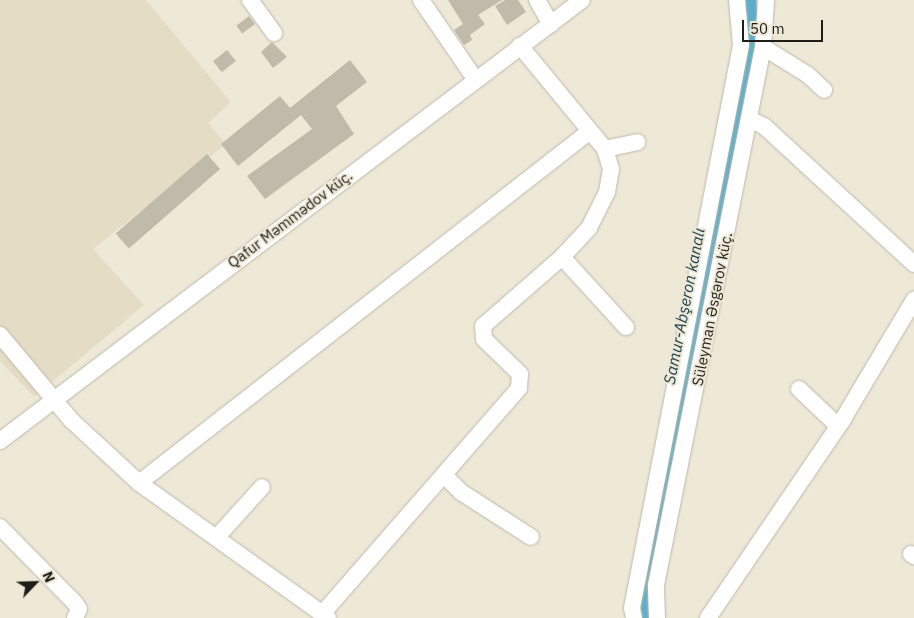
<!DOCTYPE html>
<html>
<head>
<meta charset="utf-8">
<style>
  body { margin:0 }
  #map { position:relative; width:914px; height:618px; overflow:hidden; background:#eee8d7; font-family:"IBM Plex Sans",sans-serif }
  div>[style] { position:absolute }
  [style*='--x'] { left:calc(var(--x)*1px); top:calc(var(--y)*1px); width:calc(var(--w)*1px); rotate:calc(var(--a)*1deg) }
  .built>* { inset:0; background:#e5dcc5 }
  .canal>* { height:11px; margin:-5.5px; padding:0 5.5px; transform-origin:5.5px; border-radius:5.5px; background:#5cafcc }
  .building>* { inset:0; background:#c0baaa; transform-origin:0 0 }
  .roads { filter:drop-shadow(0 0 1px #beb8a9) drop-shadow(0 0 1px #beb8a9) }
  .minor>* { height:16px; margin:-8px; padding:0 8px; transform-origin:8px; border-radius:8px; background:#fff }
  span { translate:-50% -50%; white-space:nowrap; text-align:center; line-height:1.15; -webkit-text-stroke:4px #eee8d7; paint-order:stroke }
  .street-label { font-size:15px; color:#1f1d17 }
  .water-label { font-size:16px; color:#1f4452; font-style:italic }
  .north { position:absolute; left:10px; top:558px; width:50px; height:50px; -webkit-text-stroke:4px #eee8d7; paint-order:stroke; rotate:66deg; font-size:14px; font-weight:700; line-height:20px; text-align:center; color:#1f1d17 }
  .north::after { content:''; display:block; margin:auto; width:18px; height:22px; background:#1f1d17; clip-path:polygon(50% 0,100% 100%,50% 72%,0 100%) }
  .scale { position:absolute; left:742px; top:20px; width:81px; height:22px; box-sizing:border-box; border:2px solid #1f1d17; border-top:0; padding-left:6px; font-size:15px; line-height:18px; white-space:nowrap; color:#1f1d17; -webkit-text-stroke:4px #eee8d7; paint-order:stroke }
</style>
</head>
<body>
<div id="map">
  <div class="built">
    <i style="clip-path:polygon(0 0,146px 0,231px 102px,208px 123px,226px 144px,93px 249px,144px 305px,34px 397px,0 361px)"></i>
  </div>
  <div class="canal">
    <i style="--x:645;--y:618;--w:19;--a:-96"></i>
    <i style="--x:643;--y:599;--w:571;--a:-78.89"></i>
    <i style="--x:753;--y:39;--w:39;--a:-94"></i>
  </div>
  <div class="building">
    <i style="clip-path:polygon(448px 0,502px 0,478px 15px,485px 24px,470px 35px,472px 40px,464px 45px,454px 30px,463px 24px)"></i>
    <i style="clip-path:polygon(505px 0,518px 0,526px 12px,507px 25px,495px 6px)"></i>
    <i style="left:249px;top:16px;width:10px;height:16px;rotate:53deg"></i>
    <i style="clip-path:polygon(272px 42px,287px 57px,273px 68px,261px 52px)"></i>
    <i style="left:227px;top:50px;width:14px;height:18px;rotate:51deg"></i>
    <i style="clip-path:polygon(350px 60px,367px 82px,336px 106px,354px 134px,265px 199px,247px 176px,312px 129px,301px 115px,238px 166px,221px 144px,280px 96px,290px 108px)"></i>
    <i style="left:207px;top:154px;width:20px;height:121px;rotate:49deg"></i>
  </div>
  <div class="roads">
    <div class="minor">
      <i style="--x:250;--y:0;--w:41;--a:54"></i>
      <i style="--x:421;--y:0;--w:96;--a:55.6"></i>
      <i style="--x:537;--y:0;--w:28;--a:60"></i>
      <i style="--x:763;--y:47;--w:53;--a:31.9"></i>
      <i style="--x:808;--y:75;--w:22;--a:43"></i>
      <i style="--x:749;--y:119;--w:17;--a:25"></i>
      <i style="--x:764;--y:126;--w:204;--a:42.6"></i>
      <i style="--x:605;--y:149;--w:33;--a:-12"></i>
      <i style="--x:562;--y:257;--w:95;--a:47.6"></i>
      <i style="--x:0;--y:335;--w:111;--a:50.1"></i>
      <i style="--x:71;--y:420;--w:93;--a:42.8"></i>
      <i style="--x:139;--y:483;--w:232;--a:35.5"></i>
      <i style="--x:799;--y:389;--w:54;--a:43.5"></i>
      <i style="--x:0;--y:441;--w:730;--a:-37.15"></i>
      <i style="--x:444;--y:475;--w:24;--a:45"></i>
      <i style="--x:461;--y:492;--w:83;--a:32.7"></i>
      <i style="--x:139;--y:483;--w:572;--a:-37.97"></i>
      <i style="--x:0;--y:527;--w:107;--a:45.4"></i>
      <i style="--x:75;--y:603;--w:7;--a:56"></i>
      <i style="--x:79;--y:609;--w:10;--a:114"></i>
      <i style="--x:217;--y:537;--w:67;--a:-48"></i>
      <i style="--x:911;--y:554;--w:4;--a:34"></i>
      <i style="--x:322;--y:614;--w:300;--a:-48.9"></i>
      <i style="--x:519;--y:388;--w:14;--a:-86"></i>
      <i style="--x:520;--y:374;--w:50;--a:-135.8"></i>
      <i style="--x:484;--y:339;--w:13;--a:-94"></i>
      <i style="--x:483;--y:326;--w:105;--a:-41.1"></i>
      <i style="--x:562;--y:257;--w:40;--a:-47"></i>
      <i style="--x:589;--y:228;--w:40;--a:-63.4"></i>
      <i style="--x:607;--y:192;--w:23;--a:-80"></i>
      <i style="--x:611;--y:169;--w:21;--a:-107"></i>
      <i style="--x:605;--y:149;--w:134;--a:-129.5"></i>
      <i style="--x:634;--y:618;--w:10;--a:-101"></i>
      <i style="--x:632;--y:608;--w:573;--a:-79.04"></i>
      <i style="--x:741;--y:45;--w:45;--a:-95.1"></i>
      <i style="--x:657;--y:618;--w:33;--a:-92"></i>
      <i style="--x:656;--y:585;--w:549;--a:-78.75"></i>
      <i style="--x:763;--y:47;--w:47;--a:-86.3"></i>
      <i style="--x:708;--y:618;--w:240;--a:-55.8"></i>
      <i style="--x:843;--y:419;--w:139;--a:-59.2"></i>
    </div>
  </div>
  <div class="street-label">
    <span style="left:290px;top:219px;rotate:-37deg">Qafur Məmmədov küç.</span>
    <span style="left:712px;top:309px;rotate:-79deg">Süleyman Əsgərov küç.</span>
  </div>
  <div class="water-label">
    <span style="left:684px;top:306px;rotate:-79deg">Samur-Abşeron kanalı</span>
  </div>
  <div class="north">N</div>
  <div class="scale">50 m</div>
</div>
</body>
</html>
